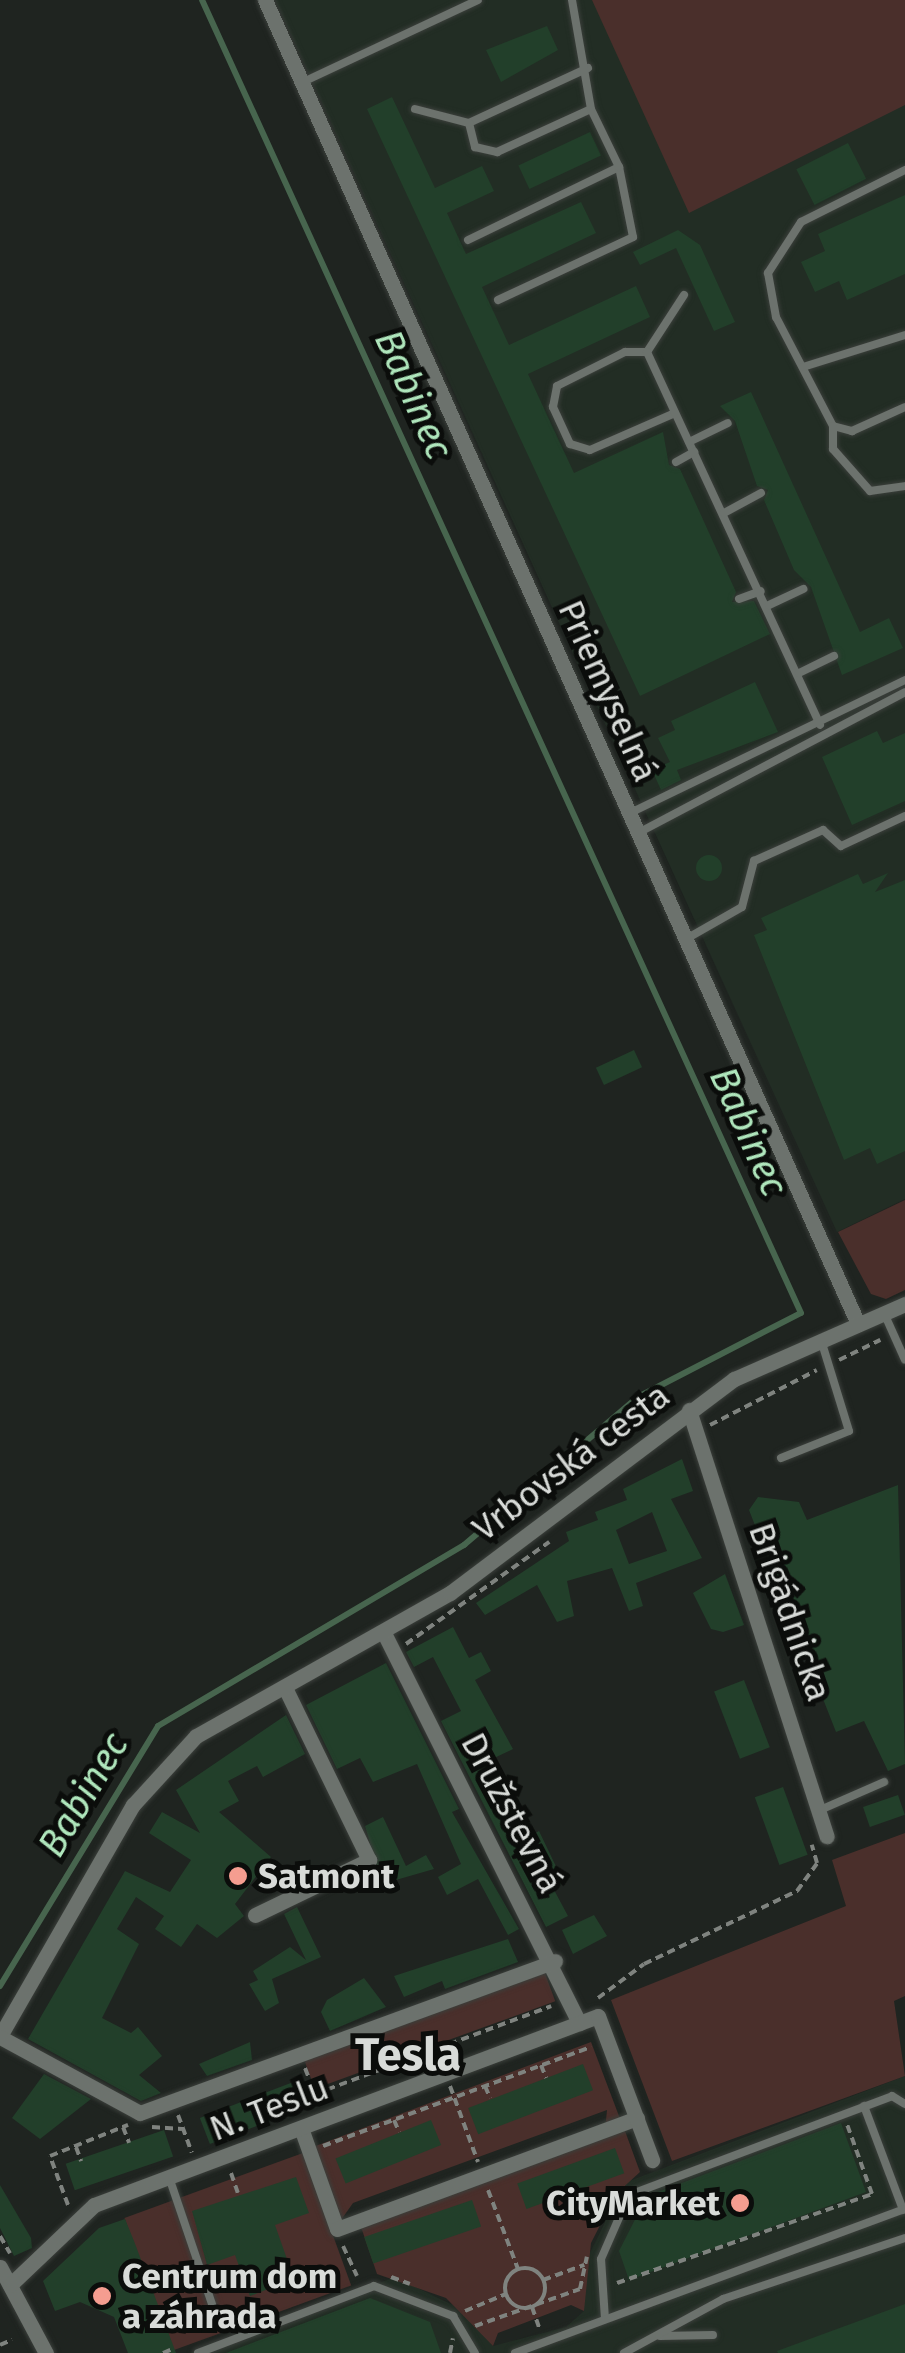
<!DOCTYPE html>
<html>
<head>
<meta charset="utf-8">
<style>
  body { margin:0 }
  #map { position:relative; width:905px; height:2353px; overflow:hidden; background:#1f2420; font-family:"Fira Sans",sans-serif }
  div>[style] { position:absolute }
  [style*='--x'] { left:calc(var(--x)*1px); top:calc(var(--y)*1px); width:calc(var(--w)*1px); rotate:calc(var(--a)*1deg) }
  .built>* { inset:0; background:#222d24 }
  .green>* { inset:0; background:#4a2f2b; transform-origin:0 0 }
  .stream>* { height:6px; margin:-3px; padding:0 3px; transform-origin:3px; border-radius:3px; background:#47654e }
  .building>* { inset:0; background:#223f2a; transform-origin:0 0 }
  .round { border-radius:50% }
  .path>* { height:4px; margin-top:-2px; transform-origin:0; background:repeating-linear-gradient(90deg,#7f837f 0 8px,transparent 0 13px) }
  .path>.ring { margin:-2px; padding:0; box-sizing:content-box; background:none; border:4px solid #7f837f; border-radius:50% }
  .roads { filter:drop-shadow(0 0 2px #3b3f3b) drop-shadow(0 0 2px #3b3f3b) }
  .lane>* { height:8px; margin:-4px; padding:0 4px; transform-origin:4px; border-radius:4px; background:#6c726d }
  .street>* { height:15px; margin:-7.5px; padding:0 7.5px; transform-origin:7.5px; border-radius:7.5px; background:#6c726d }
  .dots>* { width:28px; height:28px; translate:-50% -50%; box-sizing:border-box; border:5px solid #0b0d0b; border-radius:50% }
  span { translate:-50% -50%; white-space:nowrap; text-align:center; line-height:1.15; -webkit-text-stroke:10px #0b0d0b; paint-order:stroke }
  .street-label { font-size:35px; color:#d8dbd8 }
  .poi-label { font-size:35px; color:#d8dbd8; font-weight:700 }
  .left { translate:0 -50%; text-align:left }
  .right { translate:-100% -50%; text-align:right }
  .water-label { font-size:38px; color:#afe6bc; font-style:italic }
  .district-label { font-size:45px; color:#d8dbd8; font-weight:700 }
</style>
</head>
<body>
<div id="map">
  <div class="built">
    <i style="clip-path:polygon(275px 0,905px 0,905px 1199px,837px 1232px)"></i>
    <i style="clip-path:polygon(905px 2076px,905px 2353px,190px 2353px,395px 2277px,465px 2311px,493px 2346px,566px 2327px,584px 2311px,584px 2265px,624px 2183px)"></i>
  </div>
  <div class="green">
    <i style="clip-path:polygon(592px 0,905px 0,905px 105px,689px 213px)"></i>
    <i style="clip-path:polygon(905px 1200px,905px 1290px,886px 1299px,871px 1294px,838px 1232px)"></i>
    <i style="clip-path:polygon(905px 1833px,905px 1996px,894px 2001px,905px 2076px,672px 2161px,611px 2000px,846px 1906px,832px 1860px)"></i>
    <i style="left:545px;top:1973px;width:30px;height:256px;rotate:70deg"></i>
    <i style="clip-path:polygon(591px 2042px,622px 2124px,605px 2130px,607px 2110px,353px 2203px,341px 2220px,313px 2147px)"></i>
    <i style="clip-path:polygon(625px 2131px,640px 2172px,616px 2194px,591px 2243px,584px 2311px,571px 2305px,498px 2333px,493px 2346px,446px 2298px,377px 2274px,361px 2227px)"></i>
    <i style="left:303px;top:2153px;width:141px;height:190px;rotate:70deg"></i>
  </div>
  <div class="stream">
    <i style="--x:0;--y:1986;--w:304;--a:-58.7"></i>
    <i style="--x:158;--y:1726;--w:356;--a:-30.6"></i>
    <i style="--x:464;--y:1545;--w:228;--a:-40.4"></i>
    <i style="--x:638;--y:1397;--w:183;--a:-27.3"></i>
    <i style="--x:801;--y:1313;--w:1443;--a:-114.52"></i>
  </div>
  <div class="building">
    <i style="clip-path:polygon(547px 26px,558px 50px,501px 82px,486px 50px)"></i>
    <i style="clip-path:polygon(392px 97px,435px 188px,482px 166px,494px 191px,447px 213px,466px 254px,581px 202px,596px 233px,482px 287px,509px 345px,636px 286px,650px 317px,528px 374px,574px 473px,663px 432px,669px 465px,680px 469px,736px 592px,732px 602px,754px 601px,770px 634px,640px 696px,367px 109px)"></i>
    <i style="left:590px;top:132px;width:26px;height:79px;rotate:65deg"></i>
    <i style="left:848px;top:143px;width:40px;height:58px;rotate:63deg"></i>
    <i style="clip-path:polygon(905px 195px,905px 274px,847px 300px,839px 281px,815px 292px,801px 262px,825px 251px,818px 234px)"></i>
    <i style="clip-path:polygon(678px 230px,700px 245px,735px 322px,714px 331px,676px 248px,640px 265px,633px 252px)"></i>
    <i style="clip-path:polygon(751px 392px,860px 632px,889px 618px,903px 648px,842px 675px,811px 587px,794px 570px,764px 500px,768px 490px,757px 486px,735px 421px,720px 406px)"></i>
    <i style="clip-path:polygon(755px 682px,778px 732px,677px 770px,681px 780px,661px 790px,652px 770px,670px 762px,658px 738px,675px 730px,671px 721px)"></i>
    <i style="clip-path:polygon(877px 731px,883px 743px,905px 733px,905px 801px,852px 825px,822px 757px)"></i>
    <i class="round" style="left:696px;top:855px;width:26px;height:26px"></i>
    <i style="clip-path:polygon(888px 873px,875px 892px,905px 880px,905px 1151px,877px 1164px,870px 1148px,844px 1160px,754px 935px,767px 930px,761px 918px,858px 874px,863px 884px)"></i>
    <i style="left:634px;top:1050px;width:19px;height:42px;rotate:65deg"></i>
    <i style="clip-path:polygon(evenodd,682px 1459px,693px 1491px,671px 1499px,702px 1558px,636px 1583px,643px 1606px,629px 1611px,612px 1568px,567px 1581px,574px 1616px,557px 1622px,537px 1585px,485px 1615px,476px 1603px,569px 1541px,566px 1532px,598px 1520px,595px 1512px,627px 1500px,623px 1489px,682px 1459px,652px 1512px,667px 1551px,629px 1564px,616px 1530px,652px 1512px)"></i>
    <i style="clip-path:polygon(898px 1485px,905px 1764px,888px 1771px,864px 1721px,836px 1732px,749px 1510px,758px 1497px,799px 1502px,807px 1520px)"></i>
    <i style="clip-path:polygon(725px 1574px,744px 1625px,723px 1632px,711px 1629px,693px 1593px)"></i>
    <i style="clip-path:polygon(453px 1627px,469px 1658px,481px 1652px,491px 1671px,475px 1680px,513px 1749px,492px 1759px,508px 1802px,499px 1807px,518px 1843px,539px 1831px,564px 1883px,553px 1888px,568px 1916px,546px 1927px,441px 1721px,461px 1711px,433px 1657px,414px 1667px,406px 1652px)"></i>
    <i style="clip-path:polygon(386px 1663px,459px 1809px,452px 1812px,519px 1929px,508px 1935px,478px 1879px,447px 1895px,438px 1877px,461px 1864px,417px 1764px,373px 1782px,360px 1758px,337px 1769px,306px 1705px)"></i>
    <i style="left:744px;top:1680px;width:72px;height:32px;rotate:69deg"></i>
    <i style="clip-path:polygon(286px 1715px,305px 1754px,263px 1777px,257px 1766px,228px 1781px,239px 1801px,219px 1812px,271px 1857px,235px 1904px,244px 1916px,217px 1938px,197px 1924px,181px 1947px,155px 1929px,164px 1916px,136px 1897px,117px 1929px,139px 1944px,102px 2018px,131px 2033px,138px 2027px,162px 2056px,139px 2075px,161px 2093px,141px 2101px,28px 2039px,125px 1871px,170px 1892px,191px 1860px,149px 1833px,162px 1812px,200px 1833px,176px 1790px)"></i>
    <i style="left:783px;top:1787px;width:72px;height:30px;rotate:70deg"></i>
    <i style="left:898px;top:1795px;width:21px;height:37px;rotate:71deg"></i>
    <i style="clip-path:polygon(383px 1817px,406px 1866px,426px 1855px,434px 1869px,382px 1884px,365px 1826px)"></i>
    <i style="clip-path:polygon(297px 1907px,321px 1957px,272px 1979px,279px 2003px,265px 2011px,249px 1984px,258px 1980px,253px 1971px,290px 1947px,306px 1960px,284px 1914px)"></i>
    <i style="clip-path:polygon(594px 1915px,607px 1936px,573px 1954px,562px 1930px)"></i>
    <i style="clip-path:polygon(508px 1939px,518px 1962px,445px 1989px,442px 1981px,404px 1997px,394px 1976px)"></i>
    <i style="clip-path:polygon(364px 1978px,386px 2007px,330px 2031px,321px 2012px,327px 2000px)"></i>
    <i style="clip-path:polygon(250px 2042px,252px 2060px,207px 2076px,199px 2064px)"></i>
    <i style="left:583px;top:2064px;width:28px;height:123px;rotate:69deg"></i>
    <i style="clip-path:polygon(44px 2074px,91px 2099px,40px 2139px,12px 2118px)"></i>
    <i style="left:296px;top:2081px;width:28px;height:103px;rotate:69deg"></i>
    <i style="left:431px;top:2120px;width:27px;height:103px;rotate:68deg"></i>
    <i style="clip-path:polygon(841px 2123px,866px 2192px,629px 2280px,619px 2251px,647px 2196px)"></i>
    <i style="left:164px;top:2130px;width:28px;height:104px;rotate:71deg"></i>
    <i style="left:615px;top:2148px;width:27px;height:104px;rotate:70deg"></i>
    <i style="clip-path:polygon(296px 2177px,309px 2213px,275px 2225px,294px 2279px,250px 2296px,235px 2255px,207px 2265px,192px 2211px)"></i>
    <i style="clip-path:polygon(0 2185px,31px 2238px,32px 2248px,14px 2256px,0 2228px)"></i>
    <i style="left:472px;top:2200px;width:28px;height:114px;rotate:71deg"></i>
    <i style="clip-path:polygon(125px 2219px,134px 2241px,176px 2353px,128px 2353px,114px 2317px,80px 2302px,55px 2311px,43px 2281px,99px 2228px)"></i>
    <i style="clip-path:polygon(370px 2298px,430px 2322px,441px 2353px,226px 2353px)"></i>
    <i style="clip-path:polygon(905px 2304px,905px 2353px,778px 2353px,777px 2351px)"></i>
  </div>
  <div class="path">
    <i style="--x:839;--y:1360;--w:46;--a:-26"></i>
    <i style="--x:710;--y:1425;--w:120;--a:-27.2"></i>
    <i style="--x:406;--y:1644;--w:176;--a:-35.5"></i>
    <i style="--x:598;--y:1998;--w:57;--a:-36.5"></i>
    <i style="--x:644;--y:1964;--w:170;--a:-25.5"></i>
    <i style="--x:797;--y:1891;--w:34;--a:-54"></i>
    <i style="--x:817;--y:1863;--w:19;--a:-106"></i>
    <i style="--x:384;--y:2058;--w:14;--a:25"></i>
    <i style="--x:541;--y:2065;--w:14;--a:69"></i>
    <i style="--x:305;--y:2068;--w:28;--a:69"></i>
    <i style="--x:315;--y:2094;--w:252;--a:-20.4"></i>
    <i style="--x:450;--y:2086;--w:81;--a:69.8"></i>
    <i style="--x:485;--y:2086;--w:13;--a:67"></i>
    <i style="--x:178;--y:2115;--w:40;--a:69.8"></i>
    <i style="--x:394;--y:2120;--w:13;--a:67"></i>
    <i style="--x:123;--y:2127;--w:17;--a:69"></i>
    <i style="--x:152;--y:2127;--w:30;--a:4"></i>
    <i style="--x:323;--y:2146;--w:286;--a:-20.3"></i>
    <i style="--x:76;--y:2147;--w:15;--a:70"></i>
    <i style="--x:231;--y:2173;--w:21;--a:71"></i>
    <i style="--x:488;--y:2190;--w:85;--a:69.2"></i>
    <i style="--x:68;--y:2205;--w:52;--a:-110.2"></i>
    <i style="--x:50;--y:2156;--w:84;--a:-21.7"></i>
    <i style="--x:0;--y:2236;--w:20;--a:60"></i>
    <i style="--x:343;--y:2246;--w:33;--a:65"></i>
    <i class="ring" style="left:505px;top:2268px;width:36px;height:36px"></i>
    <i style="--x:391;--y:2277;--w:20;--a:20"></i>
    <i style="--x:543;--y:2280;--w:44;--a:-20.1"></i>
    <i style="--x:617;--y:2283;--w:270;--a:-19.2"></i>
    <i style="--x:872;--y:2194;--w:74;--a:-109.7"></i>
    <i style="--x:532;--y:2307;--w:24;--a:71"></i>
    <i style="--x:465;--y:2311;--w:44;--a:-22.5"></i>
    <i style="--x:475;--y:2326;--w:111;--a:-19.4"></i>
    <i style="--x:580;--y:2289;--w:33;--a:-78"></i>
    <i style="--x:0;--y:2345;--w:13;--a:-23"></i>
    <i style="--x:163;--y:2353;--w:8;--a:-23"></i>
    <i style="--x:450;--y:2353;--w:15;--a:-79"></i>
  </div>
  <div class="roads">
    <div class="lane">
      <i style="--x:588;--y:68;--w:131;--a:155.2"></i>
      <i style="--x:469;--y:123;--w:25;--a:76"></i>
      <i style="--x:475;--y:147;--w:23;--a:13"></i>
      <i style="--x:497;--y:152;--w:103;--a:-24.6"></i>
      <i style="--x:303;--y:82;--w:193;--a:-25.1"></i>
      <i style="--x:415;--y:109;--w:56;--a:14.5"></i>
      <i style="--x:905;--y:170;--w:116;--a:153.4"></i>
      <i style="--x:801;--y:222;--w:61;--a:122.9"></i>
      <i style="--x:768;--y:273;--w:45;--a:79.7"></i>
      <i style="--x:776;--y:317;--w:123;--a:62.4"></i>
      <i style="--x:833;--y:426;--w:20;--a:15"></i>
      <i style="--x:852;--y:431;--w:58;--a:-24.4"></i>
      <i style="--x:468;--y:240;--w:168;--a:-25.8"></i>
      <i style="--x:498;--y:300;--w:149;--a:-25"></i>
      <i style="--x:633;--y:237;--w:71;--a:-101.3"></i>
      <i style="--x:619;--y:167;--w:64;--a:-115.8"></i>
      <i style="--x:591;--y:109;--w:111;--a:-99.9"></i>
      <i style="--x:647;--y:352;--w:68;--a:-57"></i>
      <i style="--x:803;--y:367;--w:107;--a:-17.4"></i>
      <i style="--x:675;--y:413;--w:93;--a:156.5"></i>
      <i style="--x:590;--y:450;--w:21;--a:-163"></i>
      <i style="--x:570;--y:444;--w:41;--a:-114.7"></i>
      <i style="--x:553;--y:407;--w:21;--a:-79"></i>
      <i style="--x:557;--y:386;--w:76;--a:-26.6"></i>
      <i style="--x:625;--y:352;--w:22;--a:0"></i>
      <i style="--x:647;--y:352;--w:411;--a:65.1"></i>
      <i style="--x:833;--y:426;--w:23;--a:90"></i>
      <i style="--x:833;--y:449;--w:56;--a:48.6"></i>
      <i style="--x:870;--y:491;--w:35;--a:-8"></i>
      <i style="--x:689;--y:442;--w:43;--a:-26"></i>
      <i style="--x:676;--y:462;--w:21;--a:-29"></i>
      <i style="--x:724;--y:513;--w:42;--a:-28.4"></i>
      <i style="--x:739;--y:599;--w:23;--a:-20"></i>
      <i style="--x:769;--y:605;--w:38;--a:-25"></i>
      <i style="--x:799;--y:673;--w:39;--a:-26"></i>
      <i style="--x:630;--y:813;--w:305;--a:-25.8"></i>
      <i style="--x:638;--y:833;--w:302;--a:-27.8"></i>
      <i style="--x:686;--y:939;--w:64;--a:-29.7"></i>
      <i style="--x:742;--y:907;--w:48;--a:-75.4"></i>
      <i style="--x:754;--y:861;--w:76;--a:-24.2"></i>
      <i style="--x:823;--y:830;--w:24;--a:42"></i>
      <i style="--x:841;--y:846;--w:71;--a:-25.1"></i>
      <i style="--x:884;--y:1313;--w:51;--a:65.9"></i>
      <i style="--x:781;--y:1458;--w:73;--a:-21.7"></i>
      <i style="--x:849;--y:1431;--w:95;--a:-107.1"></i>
      <i style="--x:820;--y:1810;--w:70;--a:-23.6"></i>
      <i style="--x:864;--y:2106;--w:111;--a:69.4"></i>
      <i style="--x:169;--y:2177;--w:153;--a:71.3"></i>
      <i style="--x:605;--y:2319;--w:60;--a:-93.8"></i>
      <i style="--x:601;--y:2259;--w:70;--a:-66.4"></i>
      <i style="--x:629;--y:2195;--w:281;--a:-20.6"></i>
      <i style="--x:892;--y:2096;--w:15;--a:32"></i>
      <i style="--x:660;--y:2336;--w:53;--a:-1.1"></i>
      <i style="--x:198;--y:2353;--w:188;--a:-20.8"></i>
      <i style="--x:374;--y:2286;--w:85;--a:20.8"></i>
      <i style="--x:453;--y:2316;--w:43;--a:59.3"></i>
      <i style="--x:515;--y:2353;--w:416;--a:-20.3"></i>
      <i style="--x:624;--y:2353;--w:113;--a:-28.6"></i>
      <i style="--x:723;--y:2299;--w:192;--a:-18.5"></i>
    </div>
    <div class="street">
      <i style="--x:265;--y:0;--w:1451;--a:65.87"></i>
      <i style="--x:689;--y:1410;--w:448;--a:72.1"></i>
      <i style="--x:385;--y:1635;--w:434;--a:63.4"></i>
      <i style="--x:255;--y:1915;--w:127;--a:-25.8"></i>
      <i style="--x:369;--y:1860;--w:191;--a:-116"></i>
      <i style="--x:0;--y:2036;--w:267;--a:-60.1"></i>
      <i style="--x:133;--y:1805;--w:93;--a:-47.6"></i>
      <i style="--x:196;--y:1736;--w:291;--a:-29.4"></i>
      <i style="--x:450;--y:1593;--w:356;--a:-37"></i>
      <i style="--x:734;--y:1379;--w:187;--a:-23.7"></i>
      <i style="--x:0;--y:2037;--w:159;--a:28.5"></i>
      <i style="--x:140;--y:2113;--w:442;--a:-20.1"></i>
      <i style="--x:301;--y:2128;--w:107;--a:70.4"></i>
      <i style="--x:337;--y:2229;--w:320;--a:-20.3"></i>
      <i style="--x:0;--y:2267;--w:98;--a:61.9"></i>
      <i style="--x:10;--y:2285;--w:116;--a:-43.6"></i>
      <i style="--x:94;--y:2205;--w:538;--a:-20.56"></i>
      <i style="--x:598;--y:2016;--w:154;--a:69.4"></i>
    </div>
  </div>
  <div class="dots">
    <i style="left:238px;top:1876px;background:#f59d90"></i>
    <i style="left:740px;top:2203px;background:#f59d90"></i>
    <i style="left:102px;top:2296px;background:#f59d90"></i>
  </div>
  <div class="street-label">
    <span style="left:608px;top:691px;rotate:66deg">Priemyselná</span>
    <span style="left:571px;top:1462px;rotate:-37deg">Vrbovská cesta</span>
    <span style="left:790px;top:1612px;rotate:71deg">Brigádnicka</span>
    <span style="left:512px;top:1813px;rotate:62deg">Družstevná</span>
    <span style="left:269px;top:2108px;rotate:-21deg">N. Teslu</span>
  </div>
  <div class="poi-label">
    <span class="left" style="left:258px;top:1876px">Satmont</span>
    <span class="right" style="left:720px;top:2203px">CityMarket</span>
    <span class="left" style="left:122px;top:2296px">Centrum dom<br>a záhrada</span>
  </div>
  <div class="water-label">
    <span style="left:413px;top:395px;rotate:66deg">Babinec</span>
    <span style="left:748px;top:1132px;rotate:66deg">Babinec</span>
    <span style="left:84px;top:1795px;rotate:-59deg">Babinec</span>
  </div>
  <div class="district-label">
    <span style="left:408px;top:2056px">Tesla</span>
  </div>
</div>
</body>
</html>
